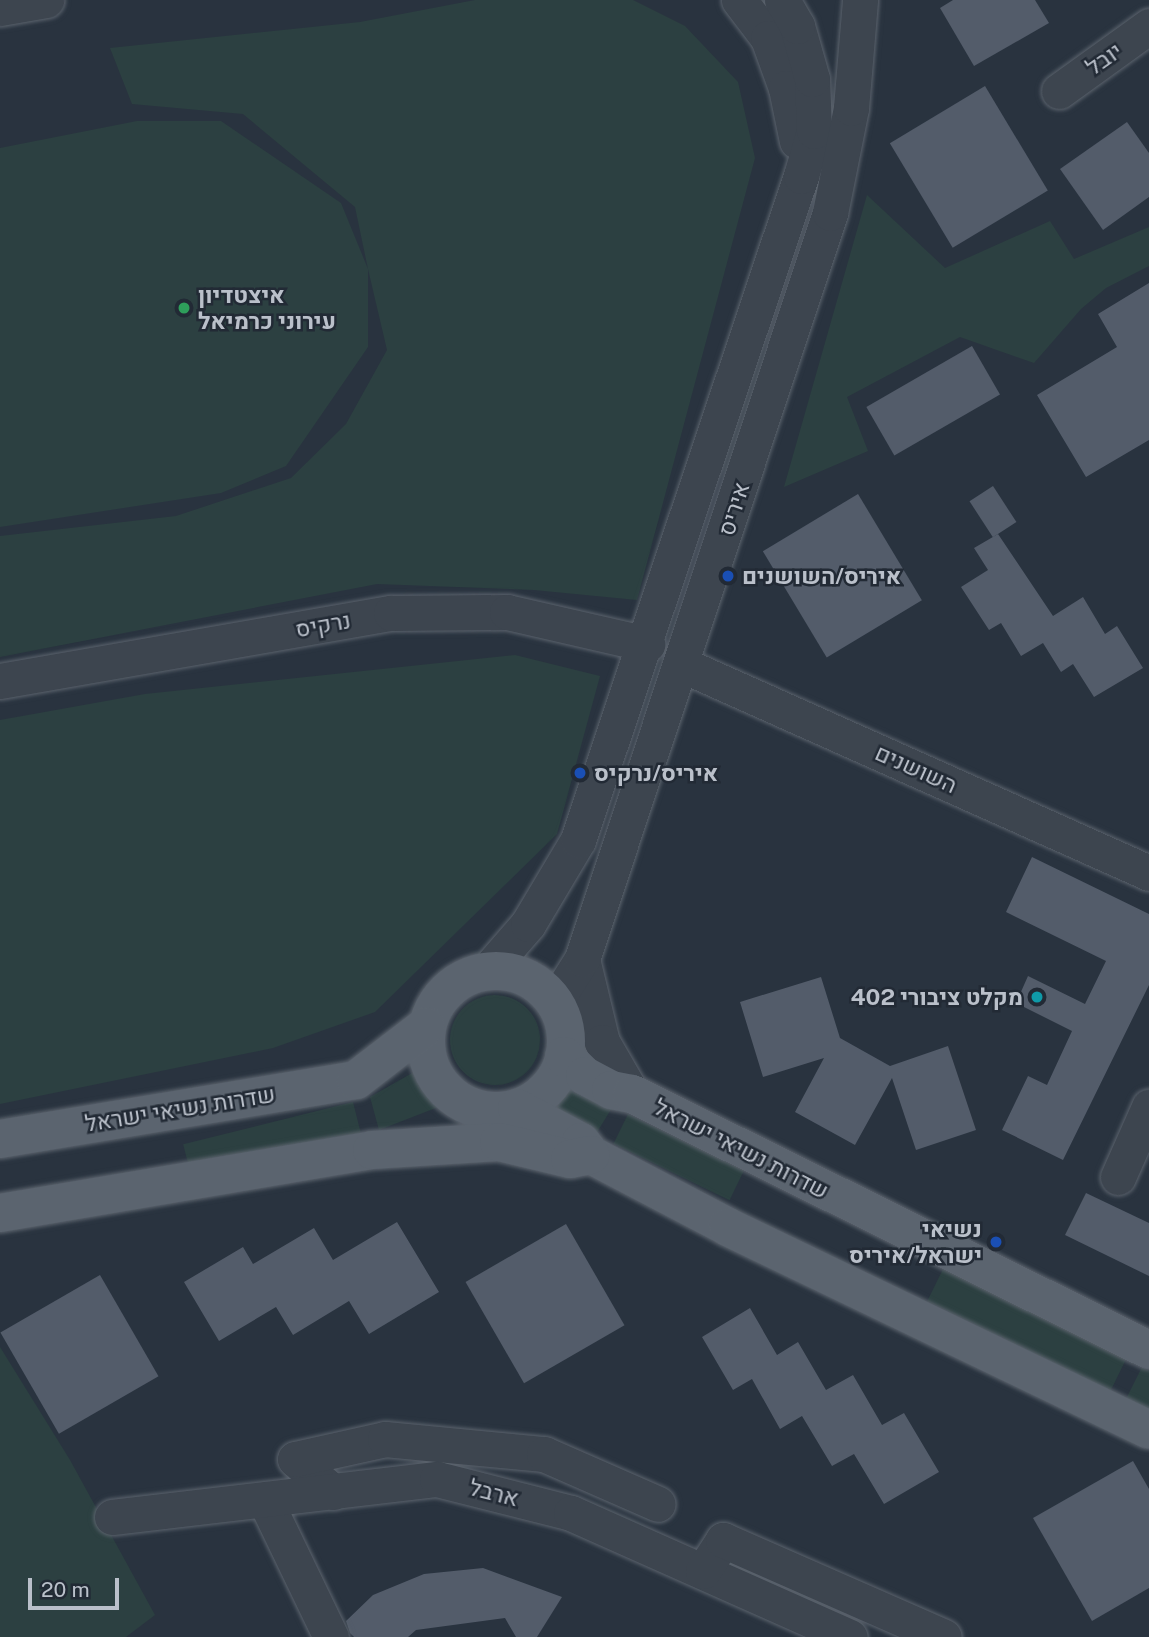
<!DOCTYPE html>
<html>
<head>
<meta charset="utf-8">
<style>
  body { margin:0 }
  #map { position:relative; width:1149px; height:1637px; overflow:hidden; background:#29333f; font-family:"Public Sans",Heebo,sans-serif }
  div>[style] { position:absolute }
  [style*='--x'] { left:calc(var(--x)*1px); top:calc(var(--y)*1px); width:calc(var(--w)*1px); rotate:calc(var(--a)*1deg) }
  .green>* { inset:0; background:#2c4041; transform-origin:0 0 }
  .round { border-radius:50% }
  .building>* { inset:0; background:#535c6a; transform-origin:0 0 }
  .roads { filter:drop-shadow(0 0 2px #5b636d) drop-shadow(0 0 2px #5b636d) }
  .minor>* { height:35px; margin:-17.5px; padding:0 17.5px; transform-origin:17.5px; border-radius:17.5px; background:#3d454f }
  .major>* { height:38px; margin:-19px; padding:0 19px; transform-origin:19px; border-radius:19px; background:#5b646f }
  .major>.ring { margin:-19px; padding:0; box-sizing:content-box; background:none; border:38px solid #5b646f; border-radius:50% }
  .dots>* { width:19px; height:19px; translate:-50% -50%; box-sizing:border-box; border:4px solid #222a35; border-radius:50% }
  span { translate:-50% -50%; white-space:nowrap; text-align:center; line-height:1.15; -webkit-text-stroke:5px #222a35; paint-order:stroke }
  .street-label { font-size:23px; color:#bac0ca }
  .poi-label { font-size:23px; color:#bac0ca; font-weight:700 }
  .left { translate:0 -50%; text-align:left }
  .right { translate:-100% -50%; text-align:right }
  .scale { position:absolute; left:28px; top:1578px; width:91px; height:32px; box-sizing:border-box; border:4px solid #bac0ca; border-top:0; padding-left:9px; font-size:21px; line-height:24px; white-space:nowrap; color:#bac0ca; -webkit-text-stroke:5px #222a35; paint-order:stroke }
</style>
</head>
<body>
<div id="map">
  <div class="green">
    <i style="clip-path:polygon(475px 0,633px 0,685px 26px,738px 82px,755px 158px,637px 600px,534px 590px,377px 584px,0 657px,0 536px,176px 516px,291px 478px,346px 424px,387px 350px,368px 269px,368px 347px,286px 466px,221px 493px,0 527px,0 148px,137px 121px,221px 121px,341px 203px,368px 269px,355px 207px,243px 114px,132px 104px,110px 48px,360px 22px)"></i>
    <i style="clip-path:polygon(867px 195px,945px 268px,1050px 221px,1074px 259px,1149px 227px,1149px 266px,1106px 288px,1081px 309px,1034px 363px,960px 337px,847px 397px,868px 451px,784px 487px)"></i>
    <i style="clip-path:polygon(515px 655px,600px 676px,557px 834px,375px 1012px,273px 1048px,0 1104px,0 720px,145px 694px)"></i>
    <i class="round" style="left:450px;top:995px;width:90px;height:90px"></i>
    <i style="clip-path:polygon(421px 1068px,446px 1104px,379px 1130px,370px 1097px)"></i>
    <i style="clip-path:polygon(567px 1080px,613px 1106px,596px 1134px,548px 1112px)"></i>
    <i style="left:353px;top:1102px;width:33px;height:175px;rotate:76deg"></i>
    <i style="left:628px;top:1114px;width:129px;height:33px;rotate:26deg"></i>
    <i style="left:943px;top:1269px;width:204px;height:36px;rotate:26deg"></i>
    <i style="clip-path:polygon(0 1347px,70px 1460px,155px 1615px,126px 1637px,0 1637px)"></i>
    <i style="clip-path:polygon(1142px 1367px,1149px 1371px,1149px 1412px,1125px 1401px)"></i>
  </div>
  <div class="building">
    <i style="clip-path:polygon(953px 0,1035px 0,1049px 23px,974px 66px,940px 8px)"></i>
    <i style="left:985px;top:86px;width:122px;height:111px;rotate:59deg"></i>
    <i style="clip-path:polygon(1127px 122px,1149px 153px,1149px 197px,1103px 230px,1060px 169px)"></i>
    <i style="clip-path:polygon(1149px 283px,1149px 440px,1086px 477px,1037px 395px,1117px 347px,1098px 314px)"></i>
    <i style="left:972px;top:346px;width:56px;height:122px;rotate:60deg"></i>
    <i style="left:993px;top:486px;width:43px;height:28px;rotate:57deg"></i>
    <i style="left:858px;top:494px;width:124px;height:111px;rotate:59deg"></i>
    <i style="clip-path:polygon(998px 534px,1053px 616px,1083px 597px,1105px 634px,1117px 626px,1143px 668px,1094px 697px,1073px 664px,1061px 672px,1043px 643px,1021px 656px,1001px 623px,989px 630px,961px 587px,988px 570px,974px 548px)"></i>
    <i style="clip-path:polygon(1032px 857px,1149px 914px,1149px 985px,1063px 1160px,1002px 1130px,1028px 1076px,1047px 1085px,1072px 1031px,1016px 1003px,1028px 976px,1085px 1004px,1106px 961px,1006px 912px)"></i>
    <i style="clip-path:polygon(821px 977px,840px 1038px,890px 1066px,948px 1046px,976px 1130px,916px 1150px,892px 1078px,855px 1145px,795px 1112px,824px 1058px,763px 1077px,740px 1002px)"></i>
    <i style="clip-path:polygon(1086px 1193px,1149px 1223px,1149px 1276px,1065px 1235px)"></i>
    <i style="clip-path:polygon(397px 1222px,439px 1292px,369px 1334px,349px 1301px,293px 1335px,276px 1307px,219px 1341px,184px 1282px,243px 1247px,253px 1264px,314px 1228px,333px 1260px)"></i>
    <i style="left:566px;top:1224px;width:117px;height:116px;rotate:60deg"></i>
    <i style="left:100px;top:1275px;width:117px;height:115px;rotate:60deg"></i>
    <i style="clip-path:polygon(750px 1308px,777px 1355px,798px 1342px,826px 1390px,853px 1375px,882px 1425px,904px 1413px,939px 1472px,884px 1504px,854px 1454px,832px 1466px,802px 1416px,780px 1429px,752px 1379px,733px 1390px,702px 1337px)"></i>
    <i style="clip-path:polygon(1133px 1461px,1149px 1489px,1149px 1588px,1092px 1621px,1033px 1518px)"></i>
    <i style="clip-path:polygon(483px 1568px,562px 1597px,537px 1637px,516px 1637px,505px 1618px,416px 1630px,408px 1637px,354px 1637px,350px 1633px,346px 1621px,373px 1595px,424px 1574px)"></i>
  </div>
  <div class="roads">
    <div class="minor">
      <i style="--x:739;--y:0;--w:48;--a:52.7"></i>
      <i style="--x:768;--y:38;--w:53;--a:70.2"></i>
      <i style="--x:786;--y:88;--w:54;--a:78.3"></i>
      <i style="--x:0;--y:8;--w:47;--a:-9.9"></i>
      <i style="--x:1059;--y:91;--w:111;--a:-35.8"></i>
      <i style="--x:683;--y:665;--w:510;--a:24.05"></i>
      <i style="--x:0;--y:681;--w:397;--a:-9.9"></i>
      <i style="--x:391;--y:613;--w:116;--a:-0.5"></i>
      <i style="--x:507;--y:612;--w:144;--a:12.9"></i>
      <i style="--x:582;--y:959;--w:85;--a:76.5"></i>
      <i style="--x:602;--y:1042;--w:60;--a:60"></i>
      <i style="--x:488;--y:970;--w:61;--a:-49"></i>
      <i style="--x:528;--y:924;--w:98;--a:-59.2"></i>
      <i style="--x:578;--y:840;--w:700;--a:-71.44"></i>
      <i style="--x:801;--y:176;--w:47;--a:-73.9"></i>
      <i style="--x:814;--y:131;--w:52;--a:-92.2"></i>
      <i style="--x:812;--y:79;--w:55;--a:-105.8"></i>
      <i style="--x:797;--y:26;--w:30;--a:-120"></i>
      <i style="--x:555;--y:1002;--w:51;--a:-57.9"></i>
      <i style="--x:582;--y:959;--w:786;--a:-71.61"></i>
      <i style="--x:830;--y:213;--w:107;--a:-78.7"></i>
      <i style="--x:851;--y:108;--w:108;--a:-85.2"></i>
      <i style="--x:1118;--y:1177;--w:77;--a:-66.1"></i>
      <i style="--x:333;--y:1492;--w:50;--a:-139"></i>
      <i style="--x:295;--y:1459;--w:92;--a:-12.5"></i>
      <i style="--x:385;--y:1439;--w:160;--a:5.4"></i>
      <i style="--x:544;--y:1454;--w:124;--a:23.7"></i>
      <i style="--x:265;--y:1500;--w:152;--a:64.3"></i>
      <i style="--x:112;--y:1517;--w:327;--a:-6.7"></i>
      <i style="--x:437;--y:1479;--w:138;--a:14.2"></i>
      <i style="--x:571;--y:1513;--w:305;--a:24"></i>
      <i style="--x:703;--y:1571;--w:37;--a:-57"></i>
      <i style="--x:723;--y:1540;--w:241;--a:23.7"></i>
    </div>
    <div class="major">
      <i class="ring" style="left:426px;top:971px;width:102px;height:102px"></i>
      <i style="--x:564;--y:1056;--w:29;--a:44"></i>
      <i style="--x:585;--y:1076;--w:30;--a:28"></i>
      <i style="--x:611;--y:1090;--w:21;--a:11"></i>
      <i style="--x:632;--y:1094;--w:577;--a:26.34"></i>
      <i style="--x:517;--y:1108;--w:72;--a:28"></i>
      <i style="--x:581;--y:1142;--w:16;--a:52"></i>
      <i style="--x:591;--y:1155;--w:155;--a:27.7"></i>
      <i style="--x:728;--y:1227;--w:467;--a:25.7"></i>
      <i style="--x:0;--y:1139;--w:361;--a:-9.4"></i>
      <i style="--x:356;--y:1080;--w:88;--a:-37.6"></i>
      <i style="--x:0;--y:1213;--w:377;--a:-9.6"></i>
      <i style="--x:372;--y:1150;--w:127;--a:-3.6"></i>
      <i style="--x:499;--y:1142;--w:73;--a:13.5"></i>
      <i style="--x:570;--y:1159;--w:21;--a:-11"></i>
    </div>
  </div>
  <div class="dots">
    <i style="left:184px;top:308px;background:#2e9e5b"></i>
    <i style="left:728px;top:576px;background:#1a4fb4"></i>
    <i style="left:580px;top:773px;background:#1a4fb4"></i>
    <i style="left:1037px;top:997px;background:#0f9aa8"></i>
    <i style="left:996px;top:1242px;background:#1a4fb4"></i>
  </div>
  <div class="street-label">
    <span style="left:1104px;top:59px;rotate:-35deg">יובל</span>
    <span style="left:734px;top:509px;rotate:-72deg">איריס</span>
    <span style="left:323px;top:625px;rotate:-10deg">נרקיס</span>
    <span style="left:916px;top:769px;rotate:24deg">השושנים</span>
    <span style="left:180px;top:1109px;rotate:-9deg">שדרות נשיאי ישראל</span>
    <span style="left:741px;top:1149px;rotate:27deg">שדרות נשיאי ישראל</span>
    <span style="left:494px;top:1493px;rotate:14deg">ארבל</span>
  </div>
  <div class="poi-label">
    <span class="left" style="left:198px;top:308px">איצטדיון<br>עירוני כרמיאל</span>
    <span class="left" style="left:742px;top:576px">איריס/השושנים</span>
    <span class="left" style="left:594px;top:773px">איריס/נרקיס</span>
    <span class="right" style="left:1023px;top:997px">מקלט ציבורי 402</span>
    <span class="right" style="left:982px;top:1242px">נשיאי<br>ישראל/איריס</span>
  </div>
  <div class="scale">20 m</div>
</div>
</body>
</html>
